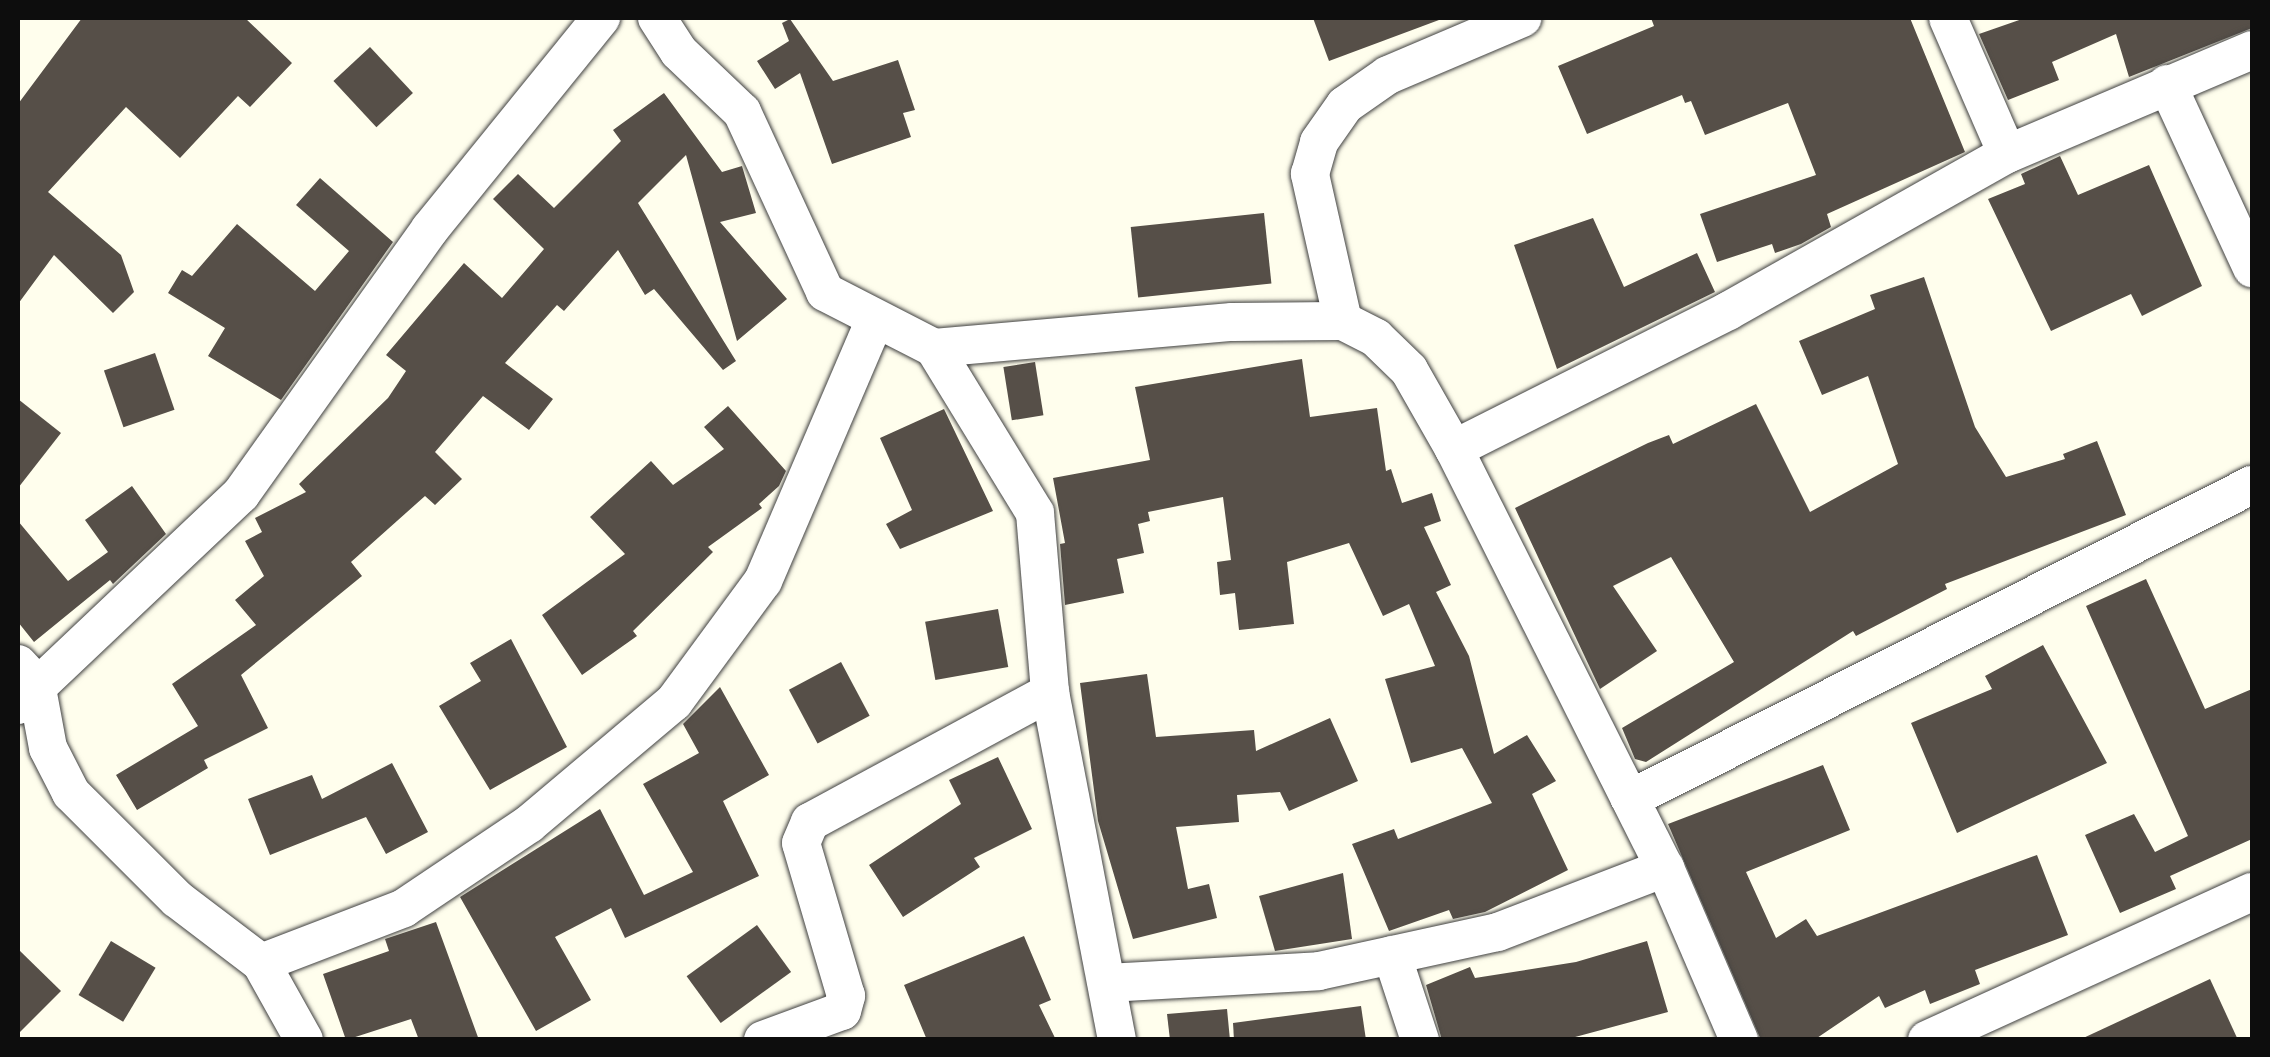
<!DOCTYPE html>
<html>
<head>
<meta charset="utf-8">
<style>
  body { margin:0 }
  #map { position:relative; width:2270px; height:1057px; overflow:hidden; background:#fffeed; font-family:Lora,serif }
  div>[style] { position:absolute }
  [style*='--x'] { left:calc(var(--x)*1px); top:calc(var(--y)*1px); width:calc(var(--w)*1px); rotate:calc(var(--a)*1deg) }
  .building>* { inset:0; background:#564f48; transform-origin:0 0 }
  .roads { filter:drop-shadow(0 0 2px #404040) drop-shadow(0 0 2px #404040) }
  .street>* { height:38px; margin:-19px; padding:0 19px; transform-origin:19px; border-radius:19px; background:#fff }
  span { translate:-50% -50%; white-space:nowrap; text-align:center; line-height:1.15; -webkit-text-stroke:10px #fff; paint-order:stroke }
  .frame { position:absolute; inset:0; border:20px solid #0d0d0d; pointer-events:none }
</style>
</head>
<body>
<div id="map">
  <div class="building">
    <i style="clip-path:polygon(82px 18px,245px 18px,292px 63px,250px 107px,238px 96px,180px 158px,126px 107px,48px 192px,121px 255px,134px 292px,113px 313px,54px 255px,18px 304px,18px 104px)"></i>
    <i style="clip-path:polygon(1313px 18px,1438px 18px,1439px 20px,1329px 61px)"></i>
    <i style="clip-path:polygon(1651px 18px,1910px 18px,1965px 152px,1827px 214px,1831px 227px,1801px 244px,1775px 253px,1772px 244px,1717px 262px,1700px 214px,1816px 175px,1788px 103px,1705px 135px,1691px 101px,1685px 103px,1682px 95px,1587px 134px,1558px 66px,1654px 26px)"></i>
    <i style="clip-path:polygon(2025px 18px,2252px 18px,2252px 28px,2129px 77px,2116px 34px,2052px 62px,2059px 80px,2008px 100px,1979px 34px)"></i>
    <i style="clip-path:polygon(790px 19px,833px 81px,898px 60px,915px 110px,903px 113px,911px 137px,832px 164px,800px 73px,775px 89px,757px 61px,789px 41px,782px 23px)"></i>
    <i style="left:370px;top:47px;width:63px;height:50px;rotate:47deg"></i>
    <i style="clip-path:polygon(664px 93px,722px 172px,742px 166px,756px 213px,720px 222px,787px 299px,737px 341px,686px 155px,638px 203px,736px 361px,723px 370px,654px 289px,645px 295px,618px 250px,564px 311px,557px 305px,505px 363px,553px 399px,529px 430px,483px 396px,435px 452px,462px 479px,435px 505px,425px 496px,351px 562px,362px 576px,241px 675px,268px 728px,204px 760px,208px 768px,137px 810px,116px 775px,198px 726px,172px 684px,256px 625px,235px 600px,264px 576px,245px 541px,262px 532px,255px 518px,306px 492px,299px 484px,388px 398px,406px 371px,386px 355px,464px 263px,502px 298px,544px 249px,493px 199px,518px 174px,554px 208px,621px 141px,613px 130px)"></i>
    <i style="clip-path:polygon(2060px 156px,2078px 195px,2149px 165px,2202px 286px,2142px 316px,2131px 294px,2051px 331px,1988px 199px,2025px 184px,2021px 174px)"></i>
    <i style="clip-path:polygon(320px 178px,393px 242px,281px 400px,208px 356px,225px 328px,168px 293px,182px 270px,192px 276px,237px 224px,315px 291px,349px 251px,296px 205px)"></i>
    <i style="left:1264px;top:213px;width:71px;height:134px;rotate:84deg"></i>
    <i style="clip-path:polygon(1593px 218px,1624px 287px,1697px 253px,1715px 292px,1557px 369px,1514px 245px)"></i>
    <i style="clip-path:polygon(1924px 277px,1975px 427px,2006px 477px,2065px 459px,2063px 454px,2097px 441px,2126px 515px,1945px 584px,1947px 589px,1856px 636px,1853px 631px,1646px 762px,1635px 759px,1622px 728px,1734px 662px,1671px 557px,1613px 586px,1657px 651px,1600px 689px,1515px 508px,1648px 443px,1669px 435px,1673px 444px,1756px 404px,1810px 512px,1898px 464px,1868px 376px,1822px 395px,1799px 341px,1875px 309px,1870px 295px)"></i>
    <i style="left:155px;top:353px;width:60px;height:54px;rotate:71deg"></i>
    <i style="clip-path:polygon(1302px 359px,1310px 417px,1377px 408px,1386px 471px,1391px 469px,1402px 503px,1432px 493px,1441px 521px,1424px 527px,1451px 585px,1436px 592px,1469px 656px,1494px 754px,1527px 735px,1556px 781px,1532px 794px,1568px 870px,1485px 912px,1453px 919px,1449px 910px,1389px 931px,1352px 844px,1394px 829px,1398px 839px,1492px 803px,1462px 748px,1411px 763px,1385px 679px,1435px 666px,1409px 604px,1383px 616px,1349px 543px,1287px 562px,1294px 624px,1239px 630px,1235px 593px,1220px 595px,1217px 562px,1231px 560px,1223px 497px,1148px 512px,1150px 521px,1138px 524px,1144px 553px,1117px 559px,1124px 593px,1065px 605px,1060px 544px,1065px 543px,1053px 478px,1150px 460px,1135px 387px)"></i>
    <i style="left:1035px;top:362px;width:54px;height:32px;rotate:81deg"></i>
    <i style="clip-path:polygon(18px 399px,61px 433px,18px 488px)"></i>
    <i style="clip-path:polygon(728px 406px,786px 471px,779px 486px,759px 504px,762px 508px,708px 547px,713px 552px,633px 631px,637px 636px,582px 675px,542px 615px,625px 554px,590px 517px,651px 461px,673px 485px,724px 449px,704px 427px)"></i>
    <i style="clip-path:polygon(944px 409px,993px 511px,900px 549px,886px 524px,912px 510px,880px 438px)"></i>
    <i style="clip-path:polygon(132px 486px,166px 534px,113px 584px,110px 580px,34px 642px,18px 622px,18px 521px,68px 581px,108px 552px,85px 520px)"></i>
    <i style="clip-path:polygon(2146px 579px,2205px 709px,2252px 689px,2252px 839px,2170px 876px,2176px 889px,2120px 913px,2085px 835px,2134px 814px,2155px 852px,2188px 836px,2086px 606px)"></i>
    <i style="left:998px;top:609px;width:59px;height:74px;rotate:80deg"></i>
    <i style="clip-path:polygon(511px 639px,567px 747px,490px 790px,439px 706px,481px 681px,470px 663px)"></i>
    <i style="clip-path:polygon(2043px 645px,2107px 763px,1957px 833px,1911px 723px,1992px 689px,1985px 676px)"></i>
    <i style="left:841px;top:662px;width:61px;height:59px;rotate:62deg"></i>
    <i style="clip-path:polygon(1147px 674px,1156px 737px,1254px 730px,1256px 751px,1330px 718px,1358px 781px,1289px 811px,1280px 792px,1237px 795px,1239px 822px,1176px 827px,1188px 889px,1209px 884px,1217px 918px,1133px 939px,1098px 821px,1080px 683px)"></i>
    <i style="clip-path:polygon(720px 687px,769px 775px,723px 801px,759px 876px,625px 938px,611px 908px,555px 937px,591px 1000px,536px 1031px,460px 897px,600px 809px,644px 895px,693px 872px,643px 784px,699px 753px,683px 724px)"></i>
    <i style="clip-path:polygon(998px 757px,1032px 829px,974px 858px,980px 867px,903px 917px,869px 865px,961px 804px,949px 780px)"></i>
    <i style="clip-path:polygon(392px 763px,428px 832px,386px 854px,366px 817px,270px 855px,248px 799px,312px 775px,322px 799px)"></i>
    <i style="clip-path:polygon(1823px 765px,1850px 830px,1746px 872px,1776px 938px,1806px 919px,1817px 936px,2037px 855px,2068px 935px,1975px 970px,1980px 984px,1930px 1004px,1925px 990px,1885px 1008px,1879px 996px,1814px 1040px,1761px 1040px,1668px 824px)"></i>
    <i style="clip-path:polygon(1343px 873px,1352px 939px,1275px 951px,1259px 896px)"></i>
    <i style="clip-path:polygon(436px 922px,479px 1040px,419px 1040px,411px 1019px,346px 1040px,323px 974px,389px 951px,385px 939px)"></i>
    <i style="left:757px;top:925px;width:58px;height:87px;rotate:54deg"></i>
    <i style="clip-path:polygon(1024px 936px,1051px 1000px,1039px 1005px,1056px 1040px,927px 1040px,904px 985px)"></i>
    <i style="left:111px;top:941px;width:52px;height:63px;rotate:31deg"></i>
    <i style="clip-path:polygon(1647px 941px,1668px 1012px,1564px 1040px,1442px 1040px,1426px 985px,1470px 967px,1475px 978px,1576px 962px)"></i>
    <i style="clip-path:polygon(18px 949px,61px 991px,18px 1034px)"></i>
    <i style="clip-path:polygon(2210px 979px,2238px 1040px,2079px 1040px)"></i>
    <i style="clip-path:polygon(1361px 1006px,1366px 1040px,1234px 1040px,1233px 1023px)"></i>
    <i style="clip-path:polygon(1227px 1009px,1230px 1040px,1170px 1040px,1167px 1014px)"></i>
  </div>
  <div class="roads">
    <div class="street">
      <i style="--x:657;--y:18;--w:40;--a:57.1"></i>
      <i style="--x:679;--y:52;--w:87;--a:43.6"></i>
      <i style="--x:742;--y:112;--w:198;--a:65.2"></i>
      <i style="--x:825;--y:292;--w:123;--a:27.2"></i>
      <i style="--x:934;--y:348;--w:299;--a:-5"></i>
      <i style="--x:1232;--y:322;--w:111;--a:-0.5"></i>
      <i style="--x:1343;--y:321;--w:37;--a:27"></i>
      <i style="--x:1376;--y:338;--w:46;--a:44.1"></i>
      <i style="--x:1409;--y:370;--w:91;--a:60.3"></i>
      <i style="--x:1454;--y:449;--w:469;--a:63.3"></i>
      <i style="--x:1665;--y:868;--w:187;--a:66.7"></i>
      <i style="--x:1948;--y:18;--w:148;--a:66.5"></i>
      <i style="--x:2167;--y:84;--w:203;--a:65.2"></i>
      <i style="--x:1343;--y:321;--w:151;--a:-102.7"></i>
      <i style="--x:1310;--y:174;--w:33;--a:-74"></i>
      <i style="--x:1319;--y:142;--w:45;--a:-54.9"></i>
      <i style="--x:1345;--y:105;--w:52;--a:-34.9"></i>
      <i style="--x:1388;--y:75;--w:146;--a:-23"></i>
      <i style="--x:934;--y:348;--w:193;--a:58.5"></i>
      <i style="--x:1035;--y:513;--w:180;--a:85.2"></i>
      <i style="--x:1050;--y:692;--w:354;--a:79.1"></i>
      <i style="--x:1454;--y:449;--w:307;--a:-26.7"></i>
      <i style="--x:1728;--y:311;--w:320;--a:-29.4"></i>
      <i style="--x:2007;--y:154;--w:266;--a:-23"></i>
      <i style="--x:18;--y:664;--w:26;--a:47"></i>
      <i style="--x:36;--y:683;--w:66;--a:79.5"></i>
      <i style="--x:48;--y:748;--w:51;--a:62.9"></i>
      <i style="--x:71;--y:793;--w:150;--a:45"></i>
      <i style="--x:177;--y:899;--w:106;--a:37.3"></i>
      <i style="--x:261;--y:963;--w:88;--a:60.8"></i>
      <i style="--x:18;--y:705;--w:307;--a:-43.4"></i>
      <i style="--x:241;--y:494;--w:325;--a:-54.5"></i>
      <i style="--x:430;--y:229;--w:272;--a:-51"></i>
      <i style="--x:1630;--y:799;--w:697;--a:-26.79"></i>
      <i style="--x:1392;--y:955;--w:89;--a:71.8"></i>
      <i style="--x:261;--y:963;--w:153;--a:-21"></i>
      <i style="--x:404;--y:908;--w:151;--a:-33.9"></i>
      <i style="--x:529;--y:824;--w:189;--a:-40.1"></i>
      <i style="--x:674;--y:702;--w:150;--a:-53.7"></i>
      <i style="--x:763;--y:581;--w:282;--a:-66.8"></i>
      <i style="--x:1107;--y:983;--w:212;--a:-3.2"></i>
      <i style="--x:1319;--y:971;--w:183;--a:-12.3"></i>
      <i style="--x:1498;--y:932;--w:179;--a:-21"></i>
      <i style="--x:763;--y:1040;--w:84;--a:-20.2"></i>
      <i style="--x:842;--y:1011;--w:16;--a:-75"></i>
      <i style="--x:846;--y:996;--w:159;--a:-106.4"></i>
      <i style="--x:801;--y:843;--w:23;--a:-67"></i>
      <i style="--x:810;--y:822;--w:273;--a:-28.4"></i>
      <i style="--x:1927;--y:1040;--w:357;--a:-24.5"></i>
    </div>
  </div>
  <div class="frame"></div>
</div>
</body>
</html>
